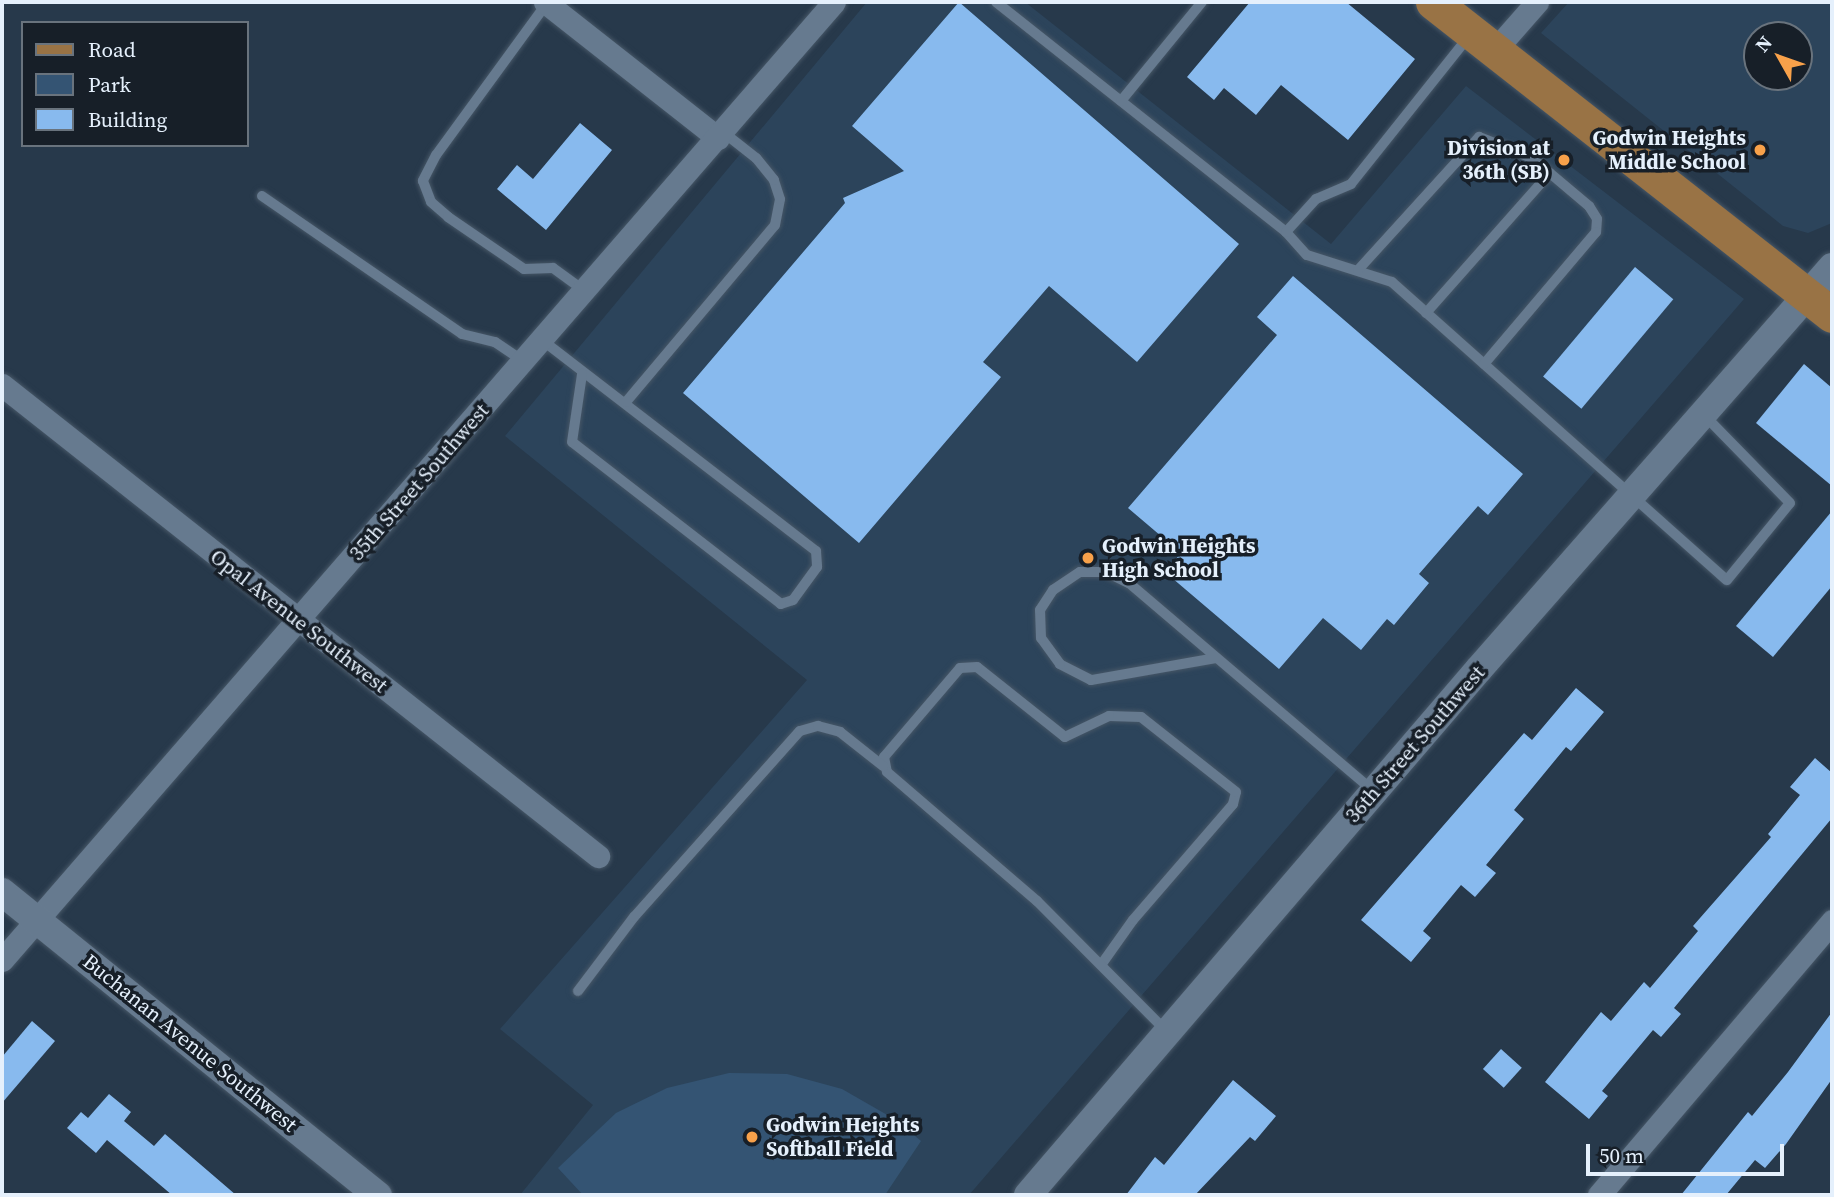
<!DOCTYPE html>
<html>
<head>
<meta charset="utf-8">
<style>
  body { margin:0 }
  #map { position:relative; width:1834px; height:1197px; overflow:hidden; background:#27394b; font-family:"Source Serif 4",serif }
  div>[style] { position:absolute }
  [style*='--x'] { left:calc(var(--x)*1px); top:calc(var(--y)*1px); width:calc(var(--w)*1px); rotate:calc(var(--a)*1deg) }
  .built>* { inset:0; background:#2c445b }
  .green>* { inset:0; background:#345473 }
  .building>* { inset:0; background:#88baee; transform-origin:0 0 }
  .roads { filter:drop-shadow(0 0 2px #465666) drop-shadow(0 0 2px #465666) }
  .service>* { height:10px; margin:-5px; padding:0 5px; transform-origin:5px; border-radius:5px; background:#667a8f }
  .minor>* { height:23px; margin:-11.5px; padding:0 11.5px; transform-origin:11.5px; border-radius:11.5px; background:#667a8f }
  .tertiary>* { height:28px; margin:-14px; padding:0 14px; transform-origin:14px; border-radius:14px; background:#667a8f }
  .primary>* { height:35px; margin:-17.5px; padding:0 17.5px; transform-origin:17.5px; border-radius:17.5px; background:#997345 }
  .dots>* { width:19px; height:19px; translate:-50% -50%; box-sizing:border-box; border:4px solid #171f28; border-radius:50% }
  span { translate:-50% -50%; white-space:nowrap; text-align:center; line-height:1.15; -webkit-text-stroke:7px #171f28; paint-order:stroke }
  .poi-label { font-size:21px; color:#e5f0fc; font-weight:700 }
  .right { translate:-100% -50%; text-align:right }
  .left { translate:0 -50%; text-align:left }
  .street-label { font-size:21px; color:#e5f0fc }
  .frame { position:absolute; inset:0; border:4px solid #e5f0fc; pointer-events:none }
  .legend { position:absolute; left:21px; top:21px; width:228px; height:126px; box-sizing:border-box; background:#171f28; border:2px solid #69737d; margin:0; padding:9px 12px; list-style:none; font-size:21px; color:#e5f0fc }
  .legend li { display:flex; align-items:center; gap:14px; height:35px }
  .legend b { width:35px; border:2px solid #69737d }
  .north { position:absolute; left:1743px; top:21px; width:70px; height:70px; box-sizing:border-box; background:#171f28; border:2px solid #69737d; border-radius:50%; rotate:310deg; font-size:19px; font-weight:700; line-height:28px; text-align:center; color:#e5f0fc }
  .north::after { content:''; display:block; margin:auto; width:24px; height:32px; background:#f8a14a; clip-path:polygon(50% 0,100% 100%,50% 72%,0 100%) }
  .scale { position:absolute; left:1586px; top:1144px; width:198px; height:32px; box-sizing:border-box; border:4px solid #e5f0fc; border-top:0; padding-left:9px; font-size:21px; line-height:24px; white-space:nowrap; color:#e5f0fc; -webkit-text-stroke:5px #171f28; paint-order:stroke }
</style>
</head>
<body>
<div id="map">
  <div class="built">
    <i style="clip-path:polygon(867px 2px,1025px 2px,1331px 244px,1466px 86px,1744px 299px,969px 1195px,520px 1195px,593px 1105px,500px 1029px,807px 680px,505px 436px)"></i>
    <i style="clip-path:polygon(evenodd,1569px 2px,1832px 2px,1832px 223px,1808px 233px,1783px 226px,1541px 33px,1569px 2px,1757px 35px,1799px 35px,1799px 77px,1757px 77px,1757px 35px)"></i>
  </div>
  <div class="green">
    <i style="clip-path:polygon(729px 1073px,787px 1074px,842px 1089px,896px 1120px,921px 1141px,885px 1195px,583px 1195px,558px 1168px,616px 1113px,667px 1088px)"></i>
  </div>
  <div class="building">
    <i style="clip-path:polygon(959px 2px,1239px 244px,1137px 362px,1049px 286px,983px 362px,1001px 377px,859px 543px,683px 393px,845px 203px,843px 198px,904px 171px,852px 126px)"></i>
    <i style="clip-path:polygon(1250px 2px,1346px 2px,1415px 59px,1348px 140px,1281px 85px,1256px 115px,1224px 88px,1214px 100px,1187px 77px)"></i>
    <i style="clip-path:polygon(580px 123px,612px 150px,546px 230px,497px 189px,517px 165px,533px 179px)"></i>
    <i style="left:1635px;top:267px;width:50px;height:143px;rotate:40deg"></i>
    <i style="clip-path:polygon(1293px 276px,1523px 474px,1488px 515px,1478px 506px,1419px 574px,1429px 583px,1394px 625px,1387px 619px,1361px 650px,1323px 618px,1279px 669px,1165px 572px,1181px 553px,1128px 508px,1277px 335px,1257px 317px)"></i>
    <i style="clip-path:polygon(1804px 364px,1832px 388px,1832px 486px,1756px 423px)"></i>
    <i style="clip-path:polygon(1832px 511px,1832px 586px,1773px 657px,1736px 626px)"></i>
    <i style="clip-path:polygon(1576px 688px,1604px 712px,1571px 751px,1566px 747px,1514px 810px,1524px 819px,1486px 865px,1496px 873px,1475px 897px,1461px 885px,1423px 931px,1431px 938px,1411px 962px,1361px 920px,1524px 733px,1532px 740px)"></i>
    <i style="clip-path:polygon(1815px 758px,1832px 773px,1832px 818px,1674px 1008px,1681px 1014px,1661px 1037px,1653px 1030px,1602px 1091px,1608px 1096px,1589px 1119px,1545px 1082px,1601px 1012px,1611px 1021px,1644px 982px,1650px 988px,1698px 931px,1693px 926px,1771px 837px,1768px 834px,1800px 795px,1790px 787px)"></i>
    <i style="clip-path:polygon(1832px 1012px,1832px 1079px,1786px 1144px,1765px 1168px,1755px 1160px,1726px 1195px,1681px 1195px,1748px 1112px,1752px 1116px,1788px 1072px)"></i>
    <i style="clip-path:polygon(32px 1021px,55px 1041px,2px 1103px,2px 1057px)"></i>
    <i style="left:1501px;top:1049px;width:28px;height:27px;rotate:42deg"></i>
    <i style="clip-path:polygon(1233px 1080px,1276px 1116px,1255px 1141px,1250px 1137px,1195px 1195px,1126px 1195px,1155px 1157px,1164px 1165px)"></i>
    <i style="clip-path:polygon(109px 1094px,131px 1112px,124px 1121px,154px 1146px,165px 1134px,236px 1195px,172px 1195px,107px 1140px,96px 1153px,67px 1128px,81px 1112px,88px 1118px)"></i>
  </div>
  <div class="roads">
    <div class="service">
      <i style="--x:996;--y:2;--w:370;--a:38.4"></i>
      <i style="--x:1286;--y:232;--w:31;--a:48"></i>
      <i style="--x:1307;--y:255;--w:89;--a:17.6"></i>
      <i style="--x:1392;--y:282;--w:448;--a:41.7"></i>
      <i style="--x:1727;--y:580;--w:99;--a:-50.7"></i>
      <i style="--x:1790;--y:503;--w:124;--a:-134.3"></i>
      <i style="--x:547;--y:3;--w:188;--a:126.1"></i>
      <i style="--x:436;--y:155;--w:29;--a:117"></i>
      <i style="--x:423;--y:181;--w:22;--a:69"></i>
      <i style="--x:431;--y:202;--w:23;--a:41"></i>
      <i style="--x:448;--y:217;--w:92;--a:34.4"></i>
      <i style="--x:524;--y:269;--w:29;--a:-2"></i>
      <i style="--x:553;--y:268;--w:39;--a:36"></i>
      <i style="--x:1121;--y:101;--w:128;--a:-50.7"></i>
      <i style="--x:262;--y:196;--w:243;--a:34.6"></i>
      <i style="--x:462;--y:334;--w:34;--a:14"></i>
      <i style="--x:495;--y:342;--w:34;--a:34"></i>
      <i style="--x:1286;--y:232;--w:45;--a:-47.7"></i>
      <i style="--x:1316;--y:199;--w:38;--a:-23"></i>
      <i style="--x:1351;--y:184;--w:191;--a:-51.4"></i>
      <i style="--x:1358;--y:270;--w:180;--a:-47.7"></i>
      <i style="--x:1479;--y:137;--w:57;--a:21.6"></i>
      <i style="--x:1532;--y:158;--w:75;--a:40.1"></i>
      <i style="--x:1589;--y:206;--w:15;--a:58"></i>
      <i style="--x:1597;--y:219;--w:13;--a:94"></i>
      <i style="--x:1596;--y:232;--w:173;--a:130.3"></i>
      <i style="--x:1426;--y:313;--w:187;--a:-48.5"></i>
      <i style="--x:542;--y:340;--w:346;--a:37.6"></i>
      <i style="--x:816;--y:551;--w:16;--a:86"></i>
      <i style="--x:817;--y:567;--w:41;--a:126"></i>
      <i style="--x:793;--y:600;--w:13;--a:162"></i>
      <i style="--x:781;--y:604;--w:264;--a:-142.2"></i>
      <i style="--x:572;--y:442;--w:69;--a:-81.6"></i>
      <i style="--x:626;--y:402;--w:231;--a:-49.9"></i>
      <i style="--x:775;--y:225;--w:26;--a:-79"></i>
      <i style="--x:780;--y:199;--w:20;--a:-108"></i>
      <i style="--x:774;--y:180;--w:28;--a:-129"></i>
      <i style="--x:756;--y:158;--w:42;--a:-141.8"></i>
      <i style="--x:1216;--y:658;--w:127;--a:170"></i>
      <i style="--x:1091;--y:680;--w:35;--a:-153"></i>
      <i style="--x:1060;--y:664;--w:32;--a:-126"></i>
      <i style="--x:1041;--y:638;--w:28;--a:-92"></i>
      <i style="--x:1040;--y:610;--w:24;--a:-57"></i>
      <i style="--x:1053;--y:590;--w:32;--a:-34"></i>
      <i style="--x:1080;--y:572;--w:26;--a:0"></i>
      <i style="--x:1106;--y:572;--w:25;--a:26"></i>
      <i style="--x:1129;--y:583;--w:319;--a:40.4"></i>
      <i style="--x:1101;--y:965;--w:55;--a:-54.6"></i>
      <i style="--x:1133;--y:920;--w:153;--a:-49.2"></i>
      <i style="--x:1233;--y:804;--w:12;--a:-76"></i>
      <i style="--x:1236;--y:792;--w:121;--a:-141.7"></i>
      <i style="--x:1141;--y:717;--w:32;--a:-178"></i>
      <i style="--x:1109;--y:716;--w:49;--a:154.5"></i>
      <i style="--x:1065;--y:737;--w:112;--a:-141.5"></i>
      <i style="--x:977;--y:667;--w:17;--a:177"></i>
      <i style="--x:960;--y:668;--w:117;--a:130.5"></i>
      <i style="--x:884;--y:757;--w:15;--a:79"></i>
      <i style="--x:887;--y:772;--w:198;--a:40.7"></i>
      <i style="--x:1037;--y:901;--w:183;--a:45.2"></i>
      <i style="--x:578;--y:991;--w:93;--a:-52.9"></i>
      <i style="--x:634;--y:917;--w:249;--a:-48.3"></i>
      <i style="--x:800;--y:731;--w:19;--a:-16"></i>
      <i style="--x:818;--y:726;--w:23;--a:15"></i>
      <i style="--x:840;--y:732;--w:55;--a:38.3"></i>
    </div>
    <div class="minor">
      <i style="--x:545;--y:2;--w:220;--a:38.2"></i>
      <i style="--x:1494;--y:51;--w:65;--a:-48.7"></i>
      <i style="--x:2;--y:385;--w:760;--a:38.32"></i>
      <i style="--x:2;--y:960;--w:1269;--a:-49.03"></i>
      <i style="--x:1599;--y:1195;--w:360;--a:-49.6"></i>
    </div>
    <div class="tertiary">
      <i style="--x:2;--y:892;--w:483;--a:38.9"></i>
      <i style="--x:1028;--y:1195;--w:693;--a:-49.39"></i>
      <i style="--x:1479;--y:669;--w:535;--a:-48.71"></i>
    </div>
    <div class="primary">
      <i style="--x:1433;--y:2;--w:507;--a:38.11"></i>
    </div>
  </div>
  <div class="dots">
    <i style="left:1760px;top:150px;background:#f8a14a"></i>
    <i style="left:1564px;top:160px;background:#f8a14a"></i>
    <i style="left:1088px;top:558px;background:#f8a14a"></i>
    <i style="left:752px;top:1137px;background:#f8a14a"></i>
  </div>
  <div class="poi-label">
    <span class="right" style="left:1746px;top:150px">Godwin Heights<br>Middle School</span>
    <span class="right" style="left:1550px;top:160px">Division at<br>36th (SB)</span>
    <span class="left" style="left:1102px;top:558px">Godwin Heights<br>High School</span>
    <span class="left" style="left:766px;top:1137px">Godwin Heights<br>Softball Field</span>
  </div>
  <div class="street-label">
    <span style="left:419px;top:482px;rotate:-49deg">35th Street Southwest</span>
    <span style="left:299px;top:621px;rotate:38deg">Opal Avenue Southwest</span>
    <span style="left:1415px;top:744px;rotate:-49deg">36th Street Southwest</span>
    <span style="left:190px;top:1043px;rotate:39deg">Buchanan Avenue Southwest</span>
  </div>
  <div class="frame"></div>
  <ul class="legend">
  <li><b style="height:9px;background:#997345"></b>Road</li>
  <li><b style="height:19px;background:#345473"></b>Park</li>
  <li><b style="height:19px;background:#88baee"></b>Building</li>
  </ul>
  <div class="north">N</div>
  <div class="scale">50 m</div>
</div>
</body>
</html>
